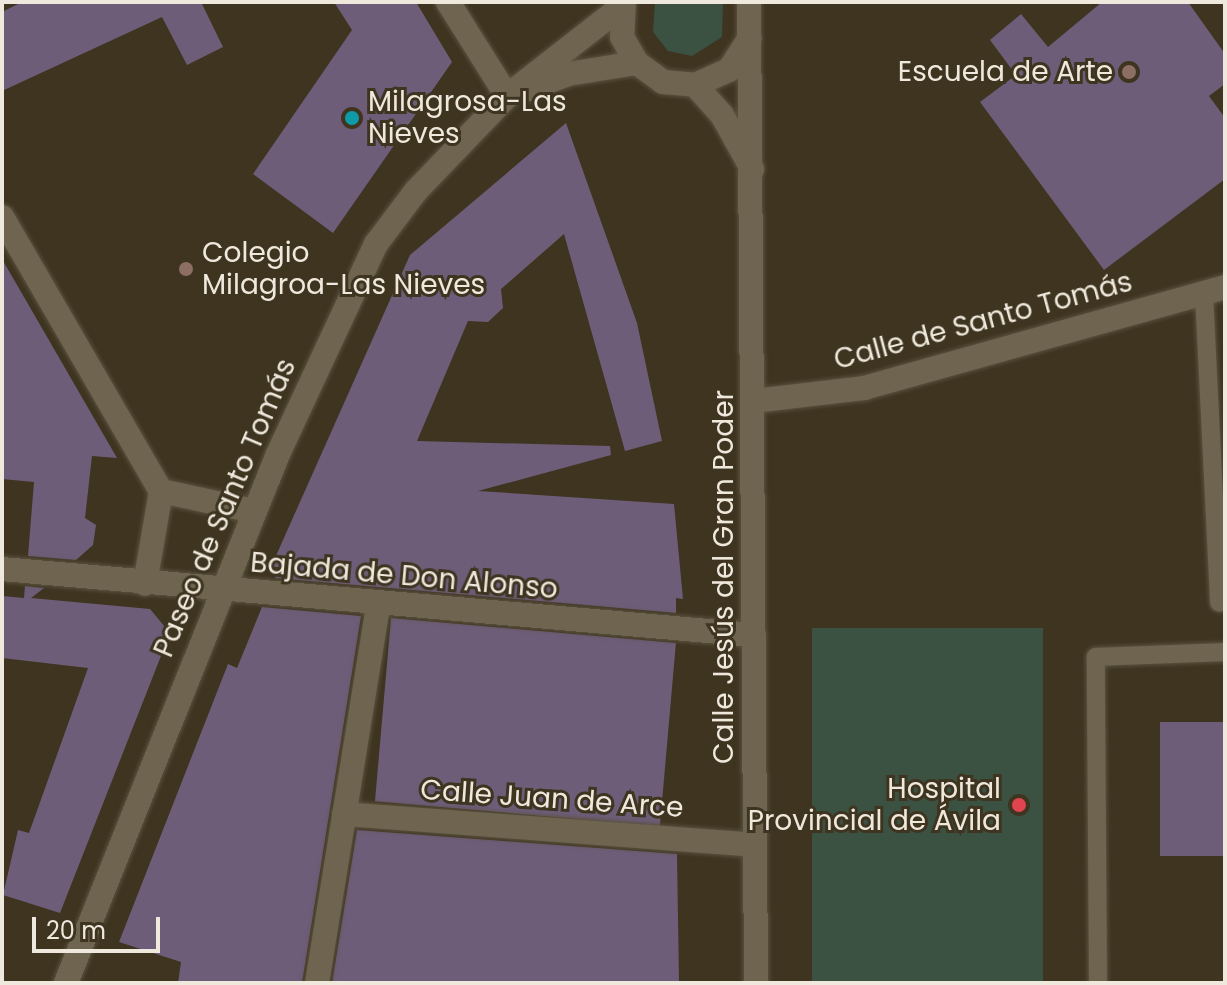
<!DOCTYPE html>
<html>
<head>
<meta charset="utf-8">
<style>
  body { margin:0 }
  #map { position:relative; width:1227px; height:985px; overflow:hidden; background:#3e3420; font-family:Poppins,sans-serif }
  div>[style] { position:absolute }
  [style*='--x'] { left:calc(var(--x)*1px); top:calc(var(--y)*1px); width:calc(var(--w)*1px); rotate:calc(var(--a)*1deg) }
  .green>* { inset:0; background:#3b5243; transform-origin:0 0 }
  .building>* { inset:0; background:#6e5d78; transform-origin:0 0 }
  .roads { filter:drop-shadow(0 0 2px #5a513f) drop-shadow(0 0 2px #5a513f) }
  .service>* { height:18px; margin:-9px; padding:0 9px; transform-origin:9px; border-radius:9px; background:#6f644f }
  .minor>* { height:24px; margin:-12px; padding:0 12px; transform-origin:12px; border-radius:12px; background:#6f644f }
  .tertiary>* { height:24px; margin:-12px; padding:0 12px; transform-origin:12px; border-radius:12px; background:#6f644f }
  .dots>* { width:22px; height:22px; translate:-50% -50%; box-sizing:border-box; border:4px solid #3e3420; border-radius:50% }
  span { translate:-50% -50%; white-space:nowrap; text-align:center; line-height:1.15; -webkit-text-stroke:6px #3e3420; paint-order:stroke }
  .poi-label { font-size:28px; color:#efe9dd }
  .right { translate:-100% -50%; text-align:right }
  .left { translate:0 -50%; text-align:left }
  .street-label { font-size:28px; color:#efe9dd }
  .frame { position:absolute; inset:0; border:4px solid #efe9dd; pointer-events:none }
  .scale { position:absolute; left:32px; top:917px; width:128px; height:36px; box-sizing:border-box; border:4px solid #efe9dd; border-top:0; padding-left:10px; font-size:24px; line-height:28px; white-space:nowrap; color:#efe9dd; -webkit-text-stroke:6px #3e3420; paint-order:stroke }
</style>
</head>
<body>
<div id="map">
  <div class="green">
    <i style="clip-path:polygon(655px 2px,723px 2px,722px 37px,692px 56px,668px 51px,653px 32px)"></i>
    <i style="left:812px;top:628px;width:231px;height:355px"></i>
  </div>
  <div class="building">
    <i style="clip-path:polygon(22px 2px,201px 2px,223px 47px,187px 65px,162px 17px,2px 91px,2px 12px)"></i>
    <i style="clip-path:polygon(334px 2px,416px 2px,452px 62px,333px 233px,253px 174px,352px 30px)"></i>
    <i style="clip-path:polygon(1102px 2px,1188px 2px,1225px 54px,1225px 84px,1209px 96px,1225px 118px,1225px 179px,1104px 270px,980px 102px,1016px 75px,990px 40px,1021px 14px,1048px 47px)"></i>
    <i style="clip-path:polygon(566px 123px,637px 323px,662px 441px,625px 451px,564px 234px,501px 289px,503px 308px,488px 322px,468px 321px,417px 441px,610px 446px,611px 455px,478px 491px,674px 504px,683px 599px,676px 598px,676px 613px,275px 578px,279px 567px,271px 567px,410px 255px)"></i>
    <i style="clip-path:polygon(2px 259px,117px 458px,92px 456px,85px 518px,96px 525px,93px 545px,76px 560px,28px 556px,34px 482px,2px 479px)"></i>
    <i style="clip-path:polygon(25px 586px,44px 588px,31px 598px,150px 609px,170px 633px,60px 913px,3px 895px,18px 830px,29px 833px,88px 668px,2px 658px,2px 596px,24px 598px)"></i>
    <i style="clip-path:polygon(262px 607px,361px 616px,302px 983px,178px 983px,181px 962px,119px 942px,228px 664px,237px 668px)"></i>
    <i style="left:391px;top:618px;width:286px;height:184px;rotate:5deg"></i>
    <i style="left:1225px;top:722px;width:134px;height:65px;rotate:90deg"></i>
    <i style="clip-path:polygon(357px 830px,677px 854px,679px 983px,332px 983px)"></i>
  </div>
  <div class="roads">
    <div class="service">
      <i style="--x:1204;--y:293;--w:310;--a:87.2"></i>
      <i style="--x:1098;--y:983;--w:326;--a:-90.4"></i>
      <i style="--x:1096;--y:657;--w:129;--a:-2.2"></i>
    </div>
    <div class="minor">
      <i style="--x:2;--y:217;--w:317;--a:59.9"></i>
      <i style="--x:161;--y:491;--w:94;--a:99.8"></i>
      <i style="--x:161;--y:491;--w:95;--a:12.1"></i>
      <i style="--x:2;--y:569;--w:755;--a:5.02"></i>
      <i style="--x:344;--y:814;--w:412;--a:4.3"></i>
      <i style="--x:317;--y:983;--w:383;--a:-80.8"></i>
    </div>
    <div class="tertiary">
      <i style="--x:448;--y:2;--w:111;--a:57.9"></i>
      <i style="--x:624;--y:2;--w:35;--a:93"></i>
      <i style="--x:622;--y:37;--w:30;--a:60"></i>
      <i style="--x:637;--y:63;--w:32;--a:36"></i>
      <i style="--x:663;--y:82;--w:32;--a:5"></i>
      <i style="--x:695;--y:85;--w:37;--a:-24"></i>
      <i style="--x:729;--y:70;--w:38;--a:-57"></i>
      <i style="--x:749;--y:2;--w:981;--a:89.59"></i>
      <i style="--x:695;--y:85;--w:40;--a:48"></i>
      <i style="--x:722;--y:115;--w:62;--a:60.9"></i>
      <i style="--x:529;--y:89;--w:42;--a:-21"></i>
      <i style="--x:568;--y:74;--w:70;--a:-9.1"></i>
      <i style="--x:754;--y:401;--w:111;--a:-6.7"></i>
      <i style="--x:864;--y:388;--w:375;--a:-15.6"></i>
      <i style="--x:66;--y:983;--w:570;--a:-68.16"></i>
      <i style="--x:278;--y:454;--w:232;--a:-65"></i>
      <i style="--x:376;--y:244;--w:66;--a:-53"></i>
      <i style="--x:416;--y:191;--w:132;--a:-46.2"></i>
      <i style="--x:507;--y:96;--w:145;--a:-38"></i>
    </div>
  </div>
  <div class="dots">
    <i style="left:1129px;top:72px;background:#8d6e63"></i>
    <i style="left:352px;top:118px;background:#0f9aa8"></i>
    <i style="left:186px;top:269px;background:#8d6e63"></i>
    <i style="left:1019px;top:805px;background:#e0444e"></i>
  </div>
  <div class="poi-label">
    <span class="right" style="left:1113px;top:72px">Escuela de Arte</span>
    <span class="left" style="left:368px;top:118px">Milagrosa-Las<br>Nieves</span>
    <span class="left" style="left:202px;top:269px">Colegio<br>Milagroa-Las Nieves</span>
    <span class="right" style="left:1001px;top:805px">Hospital<br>Provincial de Ávila</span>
  </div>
  <div class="street-label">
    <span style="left:983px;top:321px;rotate:-15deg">Calle de Santo Tomás</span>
    <span style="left:225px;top:508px;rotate:-67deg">Paseo de Santo Tomás</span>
    <span style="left:404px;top:576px;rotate:5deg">Bajada de Don Alonso</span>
    <span style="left:724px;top:577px;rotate:-90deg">Calle Jesús del Gran Poder</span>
    <span style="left:552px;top:799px;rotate:4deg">Calle Juan de Arce</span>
  </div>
  <div class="frame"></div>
  <div class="scale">20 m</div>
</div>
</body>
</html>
